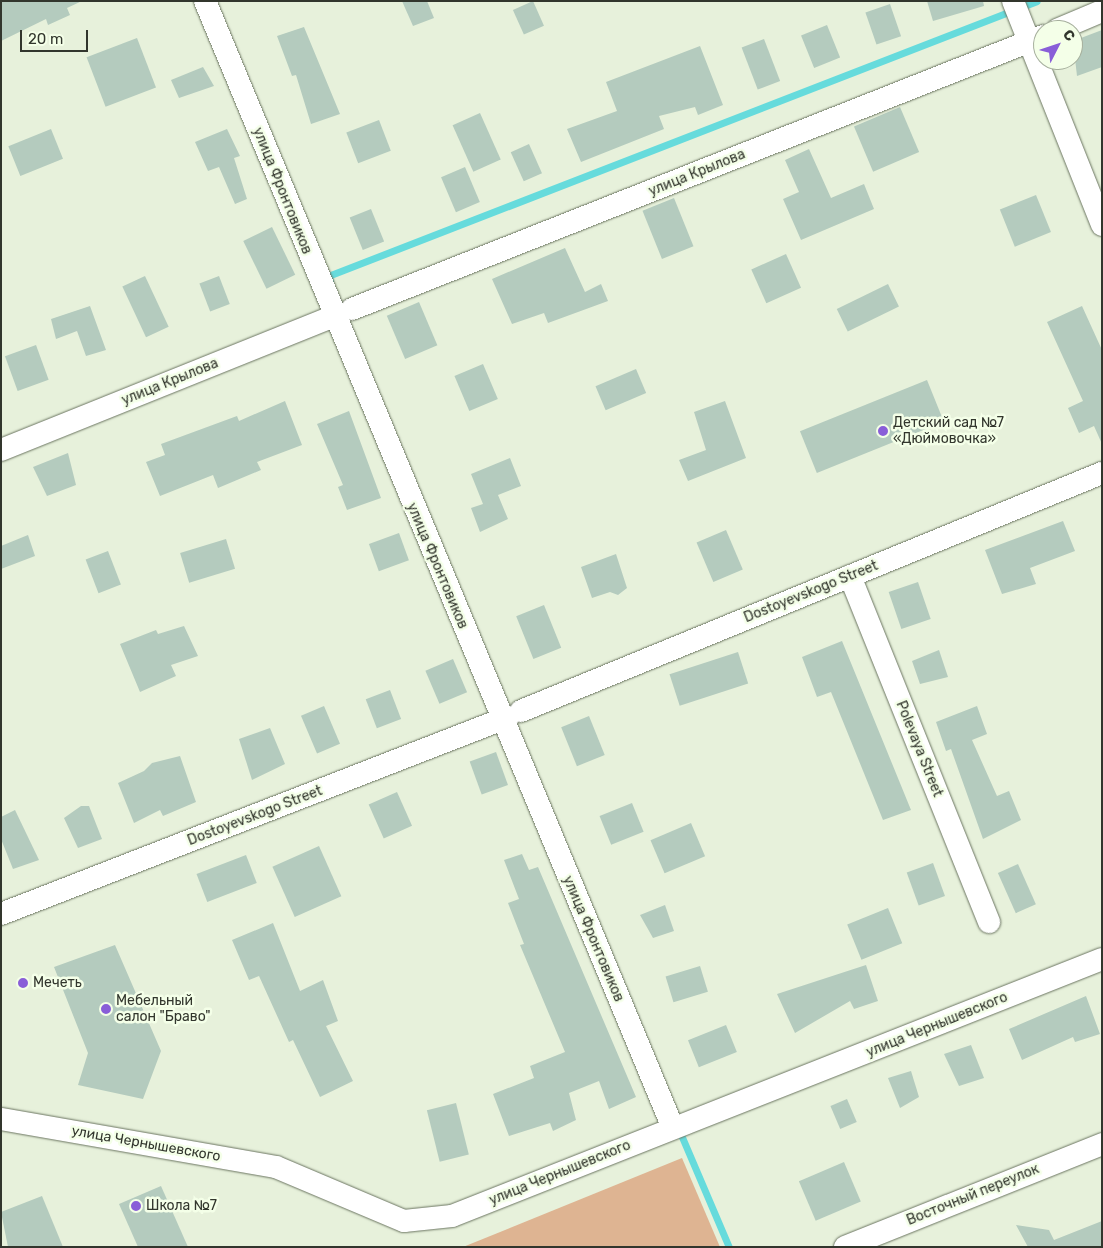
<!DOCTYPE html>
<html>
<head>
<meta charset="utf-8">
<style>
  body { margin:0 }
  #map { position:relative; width:1103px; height:1248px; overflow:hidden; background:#e7f1db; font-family:Rubik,sans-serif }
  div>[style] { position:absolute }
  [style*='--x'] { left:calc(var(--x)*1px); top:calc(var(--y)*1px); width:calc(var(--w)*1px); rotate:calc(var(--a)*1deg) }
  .green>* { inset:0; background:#deb492 }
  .stream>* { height:7px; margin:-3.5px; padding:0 3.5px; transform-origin:3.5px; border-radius:3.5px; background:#66dbdc }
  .building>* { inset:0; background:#b4cbbe; transform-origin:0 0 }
  .roads { filter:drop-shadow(0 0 1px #6b7561) drop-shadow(0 0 1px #6b7561) }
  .minor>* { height:22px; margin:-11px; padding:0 11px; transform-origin:11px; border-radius:11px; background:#fff }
  .dots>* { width:14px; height:14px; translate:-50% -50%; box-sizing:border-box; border:2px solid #f4ffe8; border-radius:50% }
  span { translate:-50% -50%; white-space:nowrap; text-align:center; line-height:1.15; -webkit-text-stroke:5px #f4ffe8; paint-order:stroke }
  .street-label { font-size:14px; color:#32362d }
  .poi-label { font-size:14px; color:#32362d }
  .left { translate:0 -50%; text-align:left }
  .frame { position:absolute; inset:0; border:2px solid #32362d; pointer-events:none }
  .north { position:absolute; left:1033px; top:20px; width:50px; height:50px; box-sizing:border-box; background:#f4ffe8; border:1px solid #a6af9d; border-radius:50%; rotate:49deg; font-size:14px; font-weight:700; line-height:20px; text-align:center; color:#32362d }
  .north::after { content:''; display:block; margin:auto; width:18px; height:22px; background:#895ed8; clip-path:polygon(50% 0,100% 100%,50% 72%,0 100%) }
  .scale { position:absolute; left:20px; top:30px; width:68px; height:22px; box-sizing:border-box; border:2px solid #32362d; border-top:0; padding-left:6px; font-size:15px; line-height:18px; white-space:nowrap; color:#32362d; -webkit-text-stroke:4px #f4ffe8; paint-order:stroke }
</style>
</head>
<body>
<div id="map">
  <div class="green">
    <i style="clip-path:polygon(682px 1158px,720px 1247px,463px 1247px)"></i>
  </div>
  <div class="stream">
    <i style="--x:330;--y:281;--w:5;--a:-112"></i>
    <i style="--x:328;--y:276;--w:760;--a:-21.2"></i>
    <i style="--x:679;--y:1130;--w:127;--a:66.9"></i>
  </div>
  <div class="building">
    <i style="clip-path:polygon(1px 1px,82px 1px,67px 8px,70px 15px,48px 25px,46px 19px,1px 41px)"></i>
    <i style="clip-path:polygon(402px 1px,427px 1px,434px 18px,413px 26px)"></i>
    <i style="left:533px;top:1px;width:27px;height:22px;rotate:66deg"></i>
    <i style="clip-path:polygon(927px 1px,983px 1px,984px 6px,933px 21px)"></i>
    <i style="left:890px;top:4px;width:34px;height:26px;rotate:71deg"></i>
    <i style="left:827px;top:25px;width:35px;height:28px;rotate:68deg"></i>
    <i style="clip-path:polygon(304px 27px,340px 114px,311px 124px,296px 75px,292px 76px,277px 36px)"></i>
    <i style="clip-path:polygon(1102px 30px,1102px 67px,1077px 76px,1073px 41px)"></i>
    <i style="left:137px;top:38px;width:53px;height:54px;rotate:69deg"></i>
    <i style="left:764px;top:39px;width:45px;height:24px;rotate:69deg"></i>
    <i style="clip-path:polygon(700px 46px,723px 105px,698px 115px,695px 107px,659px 116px,664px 129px,581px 162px,567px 129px,617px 111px,606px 82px)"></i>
    <i style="clip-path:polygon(203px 67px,214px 86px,179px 98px,171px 80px)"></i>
    <i style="left:900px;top:107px;width:49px;height:50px;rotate:67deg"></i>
    <i style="left:480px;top:113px;width:51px;height:30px;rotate:66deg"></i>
    <i style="left:379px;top:120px;width:33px;height:35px;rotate:69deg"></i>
    <i style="left:51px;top:129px;width:32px;height:46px;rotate:68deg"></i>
    <i style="clip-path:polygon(227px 129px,240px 156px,234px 158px,247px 199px,235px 204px,219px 167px,208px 171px,195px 142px)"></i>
    <i style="left:529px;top:144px;width:32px;height:20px;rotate:66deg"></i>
    <i style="clip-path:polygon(809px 149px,831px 198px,864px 184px,874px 209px,801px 240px,783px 199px,799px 192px,785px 160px)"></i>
    <i style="left:465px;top:167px;width:38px;height:26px;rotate:67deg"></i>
    <i style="left:1036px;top:195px;width:40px;height:39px;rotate:68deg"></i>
    <i style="left:674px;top:198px;width:52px;height:34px;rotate:68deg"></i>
    <i style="left:371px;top:209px;width:35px;height:23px;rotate:68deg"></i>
    <i style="left:272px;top:227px;width:53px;height:32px;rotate:64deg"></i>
    <i style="clip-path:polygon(565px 248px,585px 292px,601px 284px,608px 301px,548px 323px,544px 313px,512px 324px,492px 279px)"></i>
    <i style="left:786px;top:254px;width:37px;height:38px;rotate:66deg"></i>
    <i style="left:145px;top:276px;width:56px;height:25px;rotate:65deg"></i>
    <i style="left:219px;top:276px;width:30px;height:21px;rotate:69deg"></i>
    <i style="left:888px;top:284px;width:25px;height:57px;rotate:64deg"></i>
    <i style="left:419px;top:302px;width:47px;height:35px;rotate:67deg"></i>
    <i style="clip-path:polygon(90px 306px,106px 350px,86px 356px,77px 331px,56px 339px,51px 319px)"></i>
    <i style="clip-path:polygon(1082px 306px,1102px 350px,1102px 444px,1094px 426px,1079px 433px,1068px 408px,1083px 401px,1047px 322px)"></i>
    <i style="left:36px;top:345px;width:37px;height:33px;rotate:70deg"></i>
    <i style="left:483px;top:364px;width:38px;height:31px;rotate:67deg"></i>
    <i style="left:636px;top:369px;width:26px;height:44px;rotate:67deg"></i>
    <i style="left:927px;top:380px;width:45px;height:137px;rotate:68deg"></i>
    <i style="clip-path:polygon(285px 401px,302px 445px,257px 462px,261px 470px,218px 488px,213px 475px,160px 496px,146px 462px,165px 455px,161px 444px,237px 416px,239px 421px)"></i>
    <i style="clip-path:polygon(725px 401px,746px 458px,688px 481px,679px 460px,706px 450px,694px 412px)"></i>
    <i style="clip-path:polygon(349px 411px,381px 498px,347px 510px,338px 487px,343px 485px,317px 424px)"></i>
    <i style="clip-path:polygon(68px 453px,76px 485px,47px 496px,33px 467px)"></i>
    <i style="clip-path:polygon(510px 458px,521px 486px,498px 495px,508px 519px,480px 532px,471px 508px,483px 504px,471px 474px)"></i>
    <i style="clip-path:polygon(1063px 521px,1075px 551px,1030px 568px,1036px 584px,1002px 594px,985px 550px)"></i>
    <i style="left:726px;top:530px;width:43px;height:32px;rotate:67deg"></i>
    <i style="left:399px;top:533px;width:29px;height:32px;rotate:70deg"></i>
    <i style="clip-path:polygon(28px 535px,35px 556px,1px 569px,1px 546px)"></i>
    <i style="left:226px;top:539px;width:31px;height:48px;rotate:73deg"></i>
    <i style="left:108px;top:551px;width:36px;height:24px;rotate:69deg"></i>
    <i style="clip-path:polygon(616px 554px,627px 588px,618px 595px,610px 592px,592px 598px,581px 567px)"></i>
    <i style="left:918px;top:582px;width:39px;height:31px;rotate:71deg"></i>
    <i style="left:544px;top:605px;width:46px;height:30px;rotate:68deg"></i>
    <i style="clip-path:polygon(184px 626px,198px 656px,171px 665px,176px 676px,140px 692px,120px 644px,156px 630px,158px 634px)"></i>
    <i style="clip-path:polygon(842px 641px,911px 810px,883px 820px,831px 692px,817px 697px,802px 657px)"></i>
    <i style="clip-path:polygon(939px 650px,948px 677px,920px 684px,912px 661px)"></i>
    <i style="left:738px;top:652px;width:33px;height:72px;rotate:72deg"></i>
    <i style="left:453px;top:659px;width:36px;height:30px;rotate:67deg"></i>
    <i style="left:390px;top:690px;width:31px;height:26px;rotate:69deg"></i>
    <i style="left:324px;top:706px;width:41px;height:25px;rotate:67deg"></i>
    <i style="clip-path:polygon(977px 706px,987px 734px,972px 740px,997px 796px,1009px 791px,1021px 820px,983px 839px,951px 749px,946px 751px,936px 722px)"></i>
    <i style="left:589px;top:716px;width:42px;height:30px;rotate:68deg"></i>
    <i style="clip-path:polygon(270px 728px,285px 764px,252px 780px,239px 739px)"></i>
    <i style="left:496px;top:752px;width:35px;height:28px;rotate:70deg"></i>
    <i style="clip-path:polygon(180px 756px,196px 802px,163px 816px,160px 810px,134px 823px,118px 783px,144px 771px,152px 763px)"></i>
    <i style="left:397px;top:792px;width:37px;height:31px;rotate:66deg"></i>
    <i style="left:632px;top:803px;width:31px;height:35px;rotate:68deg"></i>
    <i style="clip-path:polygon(81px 806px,89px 806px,102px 839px,78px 848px,64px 818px)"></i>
    <i style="clip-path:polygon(15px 810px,39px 860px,13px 869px,1px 839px,1px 817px)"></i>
    <i style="left:691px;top:823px;width:36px;height:44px;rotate:67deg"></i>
    <i style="left:319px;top:846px;width:55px;height:51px;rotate:66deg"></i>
    <i style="clip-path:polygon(522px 854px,529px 870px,538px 867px,636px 1097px,609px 1109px,599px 1081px,569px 1093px,576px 1120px,553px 1131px,550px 1123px,509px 1136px,493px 1094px,534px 1078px,530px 1066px,565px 1052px,520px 945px,524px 944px,508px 903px,519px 899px,504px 860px)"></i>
    <i style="left:246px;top:855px;width:30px;height:53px;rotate:69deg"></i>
    <i style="left:933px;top:863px;width:35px;height:28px;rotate:70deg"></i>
    <i style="left:1018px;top:864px;width:44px;height:22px;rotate:66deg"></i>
    <i style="clip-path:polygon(665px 905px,674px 931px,653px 938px,640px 915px)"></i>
    <i style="left:888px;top:908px;width:38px;height:44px;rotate:68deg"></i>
    <i style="clip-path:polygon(273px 923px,300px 991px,323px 980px,338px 1021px,326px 1026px,353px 1081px,320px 1097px,293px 1040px,289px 1042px,259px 976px,249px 980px,232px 940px)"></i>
    <i style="clip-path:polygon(115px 945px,161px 1051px,143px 1099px,78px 1085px,88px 1053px,54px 967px)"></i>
    <i style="clip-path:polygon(866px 965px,878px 1001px,854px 1009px,850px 1001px,795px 1033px,777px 994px)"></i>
    <i style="left:700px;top:966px;width:27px;height:36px;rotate:73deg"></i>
    <i style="clip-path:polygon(1086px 996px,1100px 1034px,1075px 1042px,1073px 1037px,1022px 1060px,1009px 1029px)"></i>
    <i style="left:726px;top:1025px;width:29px;height:41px;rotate:68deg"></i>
    <i style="clip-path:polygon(971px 1045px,984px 1078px,959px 1086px,944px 1054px)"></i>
    <i style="clip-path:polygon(911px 1071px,919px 1097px,900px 1108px,888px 1078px)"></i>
    <i style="left:847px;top:1099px;width:25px;height:18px;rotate:67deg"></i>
    <i style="left:456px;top:1103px;width:53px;height:30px;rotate:76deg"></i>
    <i style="left:844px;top:1162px;width:43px;height:49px;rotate:67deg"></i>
    <i style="clip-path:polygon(161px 1186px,188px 1247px,138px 1247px,119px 1204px)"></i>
    <i style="clip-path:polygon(42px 1196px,63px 1247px,8px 1247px,1px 1212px)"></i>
    <i style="clip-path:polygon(1102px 1221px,1102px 1247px,1028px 1247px,1016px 1225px,1049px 1230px,1054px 1240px)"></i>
  </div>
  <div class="roads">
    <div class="minor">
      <i style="--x:205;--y:1;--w:1220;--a:67.45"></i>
      <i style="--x:1013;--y:1;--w:241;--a:68.3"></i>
      <i style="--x:1057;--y:30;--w:49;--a:-22.9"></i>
      <i style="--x:352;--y:309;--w:743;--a:-21.56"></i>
      <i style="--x:1;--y:450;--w:364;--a:-21.9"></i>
      <i style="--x:850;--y:576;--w:373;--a:68.1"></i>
      <i style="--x:521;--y:711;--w:628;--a:-22.28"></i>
      <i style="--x:1;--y:914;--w:544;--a:-21.23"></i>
      <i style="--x:1;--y:1119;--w:279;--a:9.9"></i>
      <i style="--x:276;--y:1167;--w:139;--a:22.9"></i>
      <i style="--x:404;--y:1221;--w:48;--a:-5.9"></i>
      <i style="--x:452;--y:1216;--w:699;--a:-21.57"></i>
      <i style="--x:845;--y:1247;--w:277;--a:-21.8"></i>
    </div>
  </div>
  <div class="dots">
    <i style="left:883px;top:431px;background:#895ed8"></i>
    <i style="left:23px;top:983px;background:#895ed8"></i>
    <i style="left:106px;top:1009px;background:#895ed8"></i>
    <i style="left:136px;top:1206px;background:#895ed8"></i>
  </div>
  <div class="street-label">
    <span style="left:697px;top:173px;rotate:-22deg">улица Крылова</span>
    <span style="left:282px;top:191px;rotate:68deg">улица Фронтовиков</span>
    <span style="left:170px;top:382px;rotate:-22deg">улица Крылова</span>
    <span style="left:437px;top:566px;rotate:67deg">улица Фронтовиков</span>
    <span style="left:811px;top:592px;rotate:-22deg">Dostoyevskogo Street</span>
    <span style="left:919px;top:749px;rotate:68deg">Polevaya Street</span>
    <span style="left:255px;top:816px;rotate:-21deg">Dostoyevskogo Street</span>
    <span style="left:593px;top:939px;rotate:67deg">улица Фронтовиков</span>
    <span style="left:937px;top:1025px;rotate:-22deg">улица Чернышевского</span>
    <span style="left:146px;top:1144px;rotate:10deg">улица Чернышевского</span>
    <span style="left:560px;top:1173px;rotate:-22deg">улица Чернышевского</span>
    <span style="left:973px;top:1195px;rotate:-22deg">Восточный переулок</span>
  </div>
  <div class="poi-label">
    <span class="left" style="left:893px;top:431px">Детский сад №7<br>«Дюймовочка»</span>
    <span class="left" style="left:33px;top:983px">Мечеть</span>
    <span class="left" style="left:116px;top:1009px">Мебельный<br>салон "Браво"</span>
    <span class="left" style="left:146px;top:1206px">Школа №7</span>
  </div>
  <div class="frame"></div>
  <div class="north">С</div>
  <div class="scale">20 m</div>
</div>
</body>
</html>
